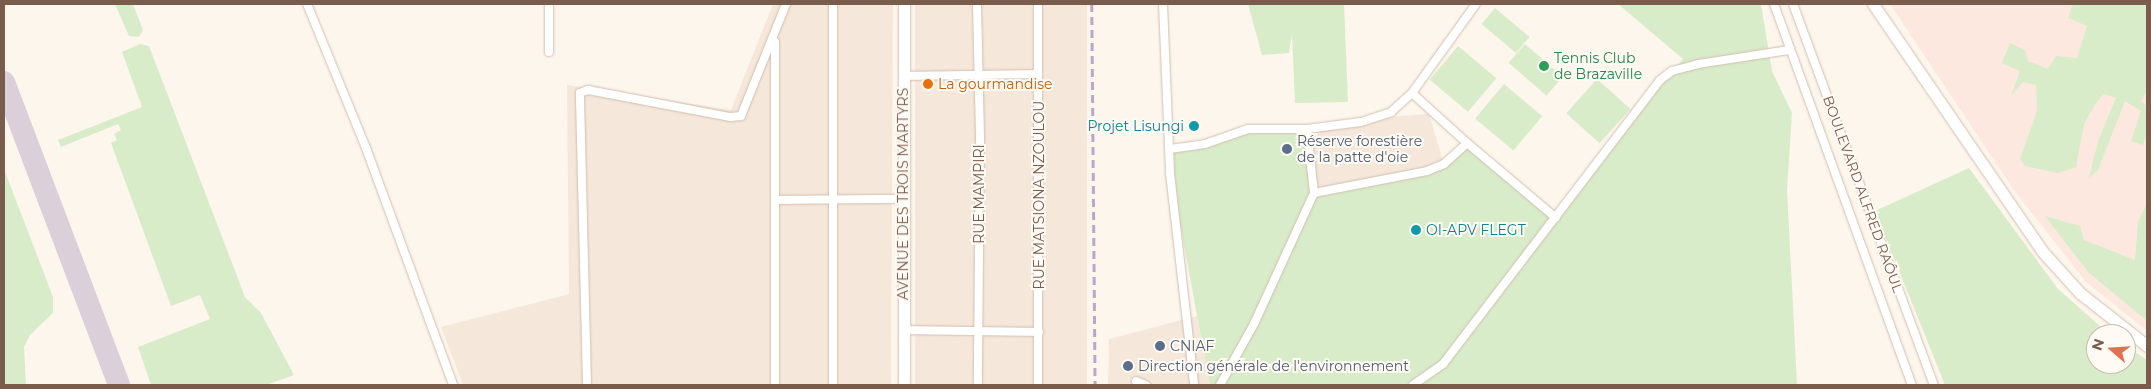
<!DOCTYPE html>
<html>
<head>
<meta charset="utf-8">
<style>
  body { margin:0 }
  #map { position:relative; width:2151px; height:389px; overflow:hidden; background:#fdf6ec; font-family:Montserrat,sans-serif }
  div>[style] { position:absolute }
  [style*='--x'] { left:calc(var(--x)*1px); top:calc(var(--y)*1px); width:calc(var(--w)*1px); rotate:calc(var(--a)*1deg) }
  .residential>* { inset:0; background:#f5e8da; transform-origin:0 0 }
  .commercial>* { inset:0; background:#fde8e0 }
  .green>* { inset:0; background:#d8ecc9; transform-origin:0 0 }
  .taxiway>* { height:22px; margin:-11px; padding:0 11px; transform-origin:11px; border-radius:11px; background:#dbcfda }
  .roads { filter:drop-shadow(0 0 1px #d1beb0) drop-shadow(0 0 1px #d1beb0) }
  .street>* { height:8px; margin:-4px; padding:0 4px; transform-origin:4px; border-radius:4px; background:#fff }
  .secondary>* { height:11px; margin:-5.5px; padding:0 5.5px; transform-origin:5.5px; border-radius:5.5px; background:#fff }
  .rail>* { height:2.5px; margin-top:-1.25px; transform-origin:0; background:repeating-linear-gradient(90deg,#b9a8c9 0 8px,transparent 0 13px) }
  .dots>* { width:14px; height:14px; translate:-50% -50%; box-sizing:border-box; border:2px solid #fffaf3; border-radius:50% }
  span { translate:-50% -50%; white-space:nowrap; text-align:center; line-height:1.15; -webkit-text-stroke:4px #fffaf3; paint-order:stroke }
  .leisure-label { font-size:14px; color:#27864d }
  .left { translate:0 -50%; text-align:left }
  .food-label { font-size:14px; color:#c56008 }
  .culture-label { font-size:14px; color:#0d838f }
  .right { translate:-100% -50%; text-align:right }
  .service-label { font-size:14px; color:#4e5e75 }
  .street-label { font-size:14px; color:#7a5c4d }
  .frame { position:absolute; inset:0; border:5px solid #7a5c4d; pointer-events:none }
  .north { position:absolute; left:2086px; top:324px; width:50px; height:50px; box-sizing:border-box; background:#fffaf3; border:1px solid #cabbb1; border-radius:50%; rotate:289deg; font-size:14px; font-weight:700; line-height:20px; text-align:center; color:#7a5c4d }
  .north::after { content:''; display:block; margin:auto; width:18px; height:22px; background:#e76f51; clip-path:polygon(50% 0,100% 100%,50% 72%,0 100%) }
</style>
</head>
<body>
<div id="map">
  <div class="residential">
    <i style="clip-path:polygon(773px 4px,893px 4px,891px 385px,463px 385px,441px 327px,569px 294px,567px 85px,731px 110px)"></i>
    <i style="left:915px;top:4px;width:172px;height:381px"></i>
    <i style="clip-path:polygon(1429px 114px,1444px 164px,1314px 193px,1307px 133px,1399px 116px)"></i>
    <i style="clip-path:polygon(1197px 316px,1210px 385px,1108px 385px,1109px 339px)"></i>
  </div>
  <div class="commercial">
    <i style="clip-path:polygon(1890px 4px,2147px 4px,2147px 331px,2086px 282px,2013px 189px)"></i>
  </div>
  <div class="green">
    <i style="clip-path:polygon(115px 4px,133px 4px,143px 30px,141px 34px,138px 37px,129px 36px)"></i>
    <i style="clip-path:polygon(1248px 4px,1344px 4px,1348px 102px,1295px 103px,1292px 34px,1289px 53px,1262px 55px)"></i>
    <i style="clip-path:polygon(1618px 4px,1761px 4px,1772px 71px,1792px 113px,1787px 190px,1797px 385px,1210px 385px,1170px 170px,1170px 149px,1193px 146px,1233px 132px,1307px 129px,1314px 193px,1444px 164px,1467px 143px,1555px 217px,1683px 59px)"></i>
    <i style="clip-path:polygon(2073px 4px,2147px 4px,2147px 90px,2141px 101px,2147px 106px,2147px 134px,2143px 145px,2131px 141px,2141px 111px,2125px 101px,2098px 170px,2089px 178px,2098px 141px,2116px 98px,2104px 94px,2095px 104px,2084px 124px,2076px 167px,2058px 173px,2025px 166px,2020px 159px,2037px 111px,2036px 85px,2023px 82px,2011px 96px,2020px 71px,2002px 63px,2010px 43px,2025px 50px,2028px 61px,2048px 69px,2056px 56px,2077px 58px,2087px 26px,2068px 18px)"></i>
    <i style="left:1495px;top:8px;width:45px;height:21px;rotate:40deg"></i>
    <i style="clip-path:polygon(140px 44px,149px 46px,245px 297px,261px 313px,294px 375px,266px 385px,151px 385px,138px 347px,210px 319px,200px 295px,171px 306px,111px 143px,117px 140px,114px 134px,121px 130px,118px 124px,61px 147px,58px 140px,142px 107px,122px 52px)"></i>
    <i style="left:1525px;top:44px;width:50px;height:25px;rotate:41deg"></i>
    <i style="left:1458px;top:46px;width:50px;height:44px;rotate:40deg"></i>
    <i style="left:1597px;top:79px;width:45px;height:46px;rotate:42deg"></i>
    <i style="left:1504px;top:84px;width:50px;height:45px;rotate:40deg"></i>
    <i style="clip-path:polygon(1969px 168px,2058px 289px,2109px 334px,2096px 334px,2096px 364px,2126px 364px,2126px 346px,2147px 360px,2147px 385px,1945px 385px,1875px 211px)"></i>
    <i style="clip-path:polygon(4px 169px,53px 297px,53px 313px,30px 335px,24px 347px,26px 385px,4px 385px)"></i>
    <i style="clip-path:polygon(2147px 203px,2147px 321px,2088px 272px,2045px 216px,2080px 226px,2084px 240px,2135px 260px,2138px 222px)"></i>
  </div>
  <div class="taxiway">
    <i style="--x:4;--y:82;--w:324;--a:69.2"></i>
  </div>
  <div class="roads">
    <div class="street">
      <i style="--x:307;--y:4;--w:156;--a:67.7"></i>
      <i style="--x:366;--y:148;--w:252;--a:69.8"></i>
      <i style="--x:549;--y:4;--w:48;--a:90"></i>
      <i style="--x:833;--y:4;--w:381;--a:90"></i>
      <i style="--x:977;--y:4;--w:132;--a:88.7"></i>
      <i style="--x:980;--y:136;--w:249;--a:90.5"></i>
      <i style="--x:1038;--y:4;--w:381;--a:90"></i>
      <i style="--x:1163;--y:4;--w:169;--a:87.6"></i>
      <i style="--x:1170;--y:173;--w:213;--a:83.5"></i>
      <i style="--x:1774;--y:4;--w:405;--a:70.1"></i>
      <i style="--x:1793;--y:4;--w:406;--a:69.7"></i>
      <i style="--x:903;--y:76;--w:135;--a:-0.8"></i>
      <i style="--x:1467;--y:143;--w:116;--a:40.1"></i>
      <i style="--x:1170;--y:149;--w:35;--a:-8"></i>
      <i style="--x:1205;--y:144;--w:46;--a:-19.2"></i>
      <i style="--x:1248;--y:129;--w:59;--a:0"></i>
      <i style="--x:1307;--y:129;--w:54;--a:-7.4"></i>
      <i style="--x:1361;--y:122;--w:32;--a:-18"></i>
      <i style="--x:1391;--y:112;--w:28;--a:-42"></i>
      <i style="--x:1412;--y:93;--w:110;--a:-54.3"></i>
      <i style="--x:1314;--y:193;--w:115;--a:-11"></i>
      <i style="--x:1427;--y:171;--w:18;--a:-22"></i>
      <i style="--x:1444;--y:164;--w:31;--a:-42"></i>
      <i style="--x:1467;--y:143;--w:74;--a:-137.7"></i>
      <i style="--x:776;--y:200;--w:127;--a:-0.5"></i>
      <i style="--x:903;--y:330;--w:136;--a:0.8"></i>
      <i style="--x:1136;--y:381;--w:11;--a:22"></i>
      <i style="--x:587;--y:385;--w:292;--a:-91.4"></i>
      <i style="--x:580;--y:93;--w:9;--a:-21"></i>
      <i style="--x:588;--y:90;--w:145;--a:10.8"></i>
      <i style="--x:730;--y:117;--w:11;--a:-5"></i>
      <i style="--x:741;--y:116;--w:121;--a:-68.1"></i>
      <i style="--x:775;--y:385;--w:343;--a:-90"></i>
      <i style="--x:1220;--y:385;--w:70;--a:-60.9"></i>
      <i style="--x:1254;--y:324;--w:144;--a:-65.4"></i>
      <i style="--x:1314;--y:193;--w:64;--a:-96.2"></i>
      <i style="--x:1413;--y:385;--w:37;--a:-35"></i>
      <i style="--x:1443;--y:364;--w:357;--a:-52.6"></i>
      <i style="--x:1660;--y:80;--w:15;--a:-37"></i>
      <i style="--x:1672;--y:71;--w:27;--a:-15"></i>
      <i style="--x:1698;--y:64;--w:93;--a:-8.7"></i>
    </div>
    <div class="secondary">
      <i style="--x:1873;--y:4;--w:299;--a:55.6"></i>
      <i style="--x:2042;--y:251;--w:57;--a:47.9"></i>
      <i style="--x:2080;--y:293;--w:85;--a:38.3"></i>
      <i style="--x:904;--y:385;--w:381;--a:-90"></i>
    </div>
  </div>
  <div class="rail">
    <i style="--x:1092;--y:4;--w:381;--a:89.5"></i>
  </div>
  <div class="dots">
    <i style="left:1544px;top:66px;background:#2e9e5b"></i>
    <i style="left:928px;top:84px;background:#e8710a"></i>
    <i style="left:1194px;top:126px;background:#0f9aa8"></i>
    <i style="left:1287px;top:149px;background:#5c6f8a"></i>
    <i style="left:1416px;top:230px;background:#0f9aa8"></i>
    <i style="left:1160px;top:346px;background:#5c6f8a"></i>
    <i style="left:1128px;top:366px;background:#5c6f8a"></i>
  </div>
  <div class="leisure-label">
    <span class="left" style="left:1554px;top:66px">Tennis Club<br>de Brazaville</span>
  </div>
  <div class="food-label">
    <span class="left" style="left:938px;top:84px">La gourmandise</span>
  </div>
  <div class="culture-label">
    <span class="right" style="left:1184px;top:126px">Projet Lisungi</span>
    <span class="left" style="left:1426px;top:230px">OI-APV FLEGT</span>
  </div>
  <div class="service-label">
    <span class="left" style="left:1297px;top:149px">Réserve forestière<br>de la patte d'oie</span>
    <span class="left" style="left:1170px;top:346px">CNIAF</span>
    <span class="left" style="left:1138px;top:366px">Direction générale de l'environnement</span>
  </div>
  <div class="street-label">
    <span style="left:903px;top:194px;rotate:-90deg">AVENUE DES TROIS MARTYRS</span>
    <span style="left:979px;top:194px;rotate:-90deg">RUE MAMPIRI</span>
    <span style="left:1863px;top:194px;rotate:70deg">BOULEVARD ALFRED RAÔUL</span>
    <span style="left:1039px;top:195px;rotate:-90deg">RUE MATSIONA NZOULOU</span>
  </div>
  <div class="frame"></div>
  <div class="north">N</div>
</div>
</body>
</html>
